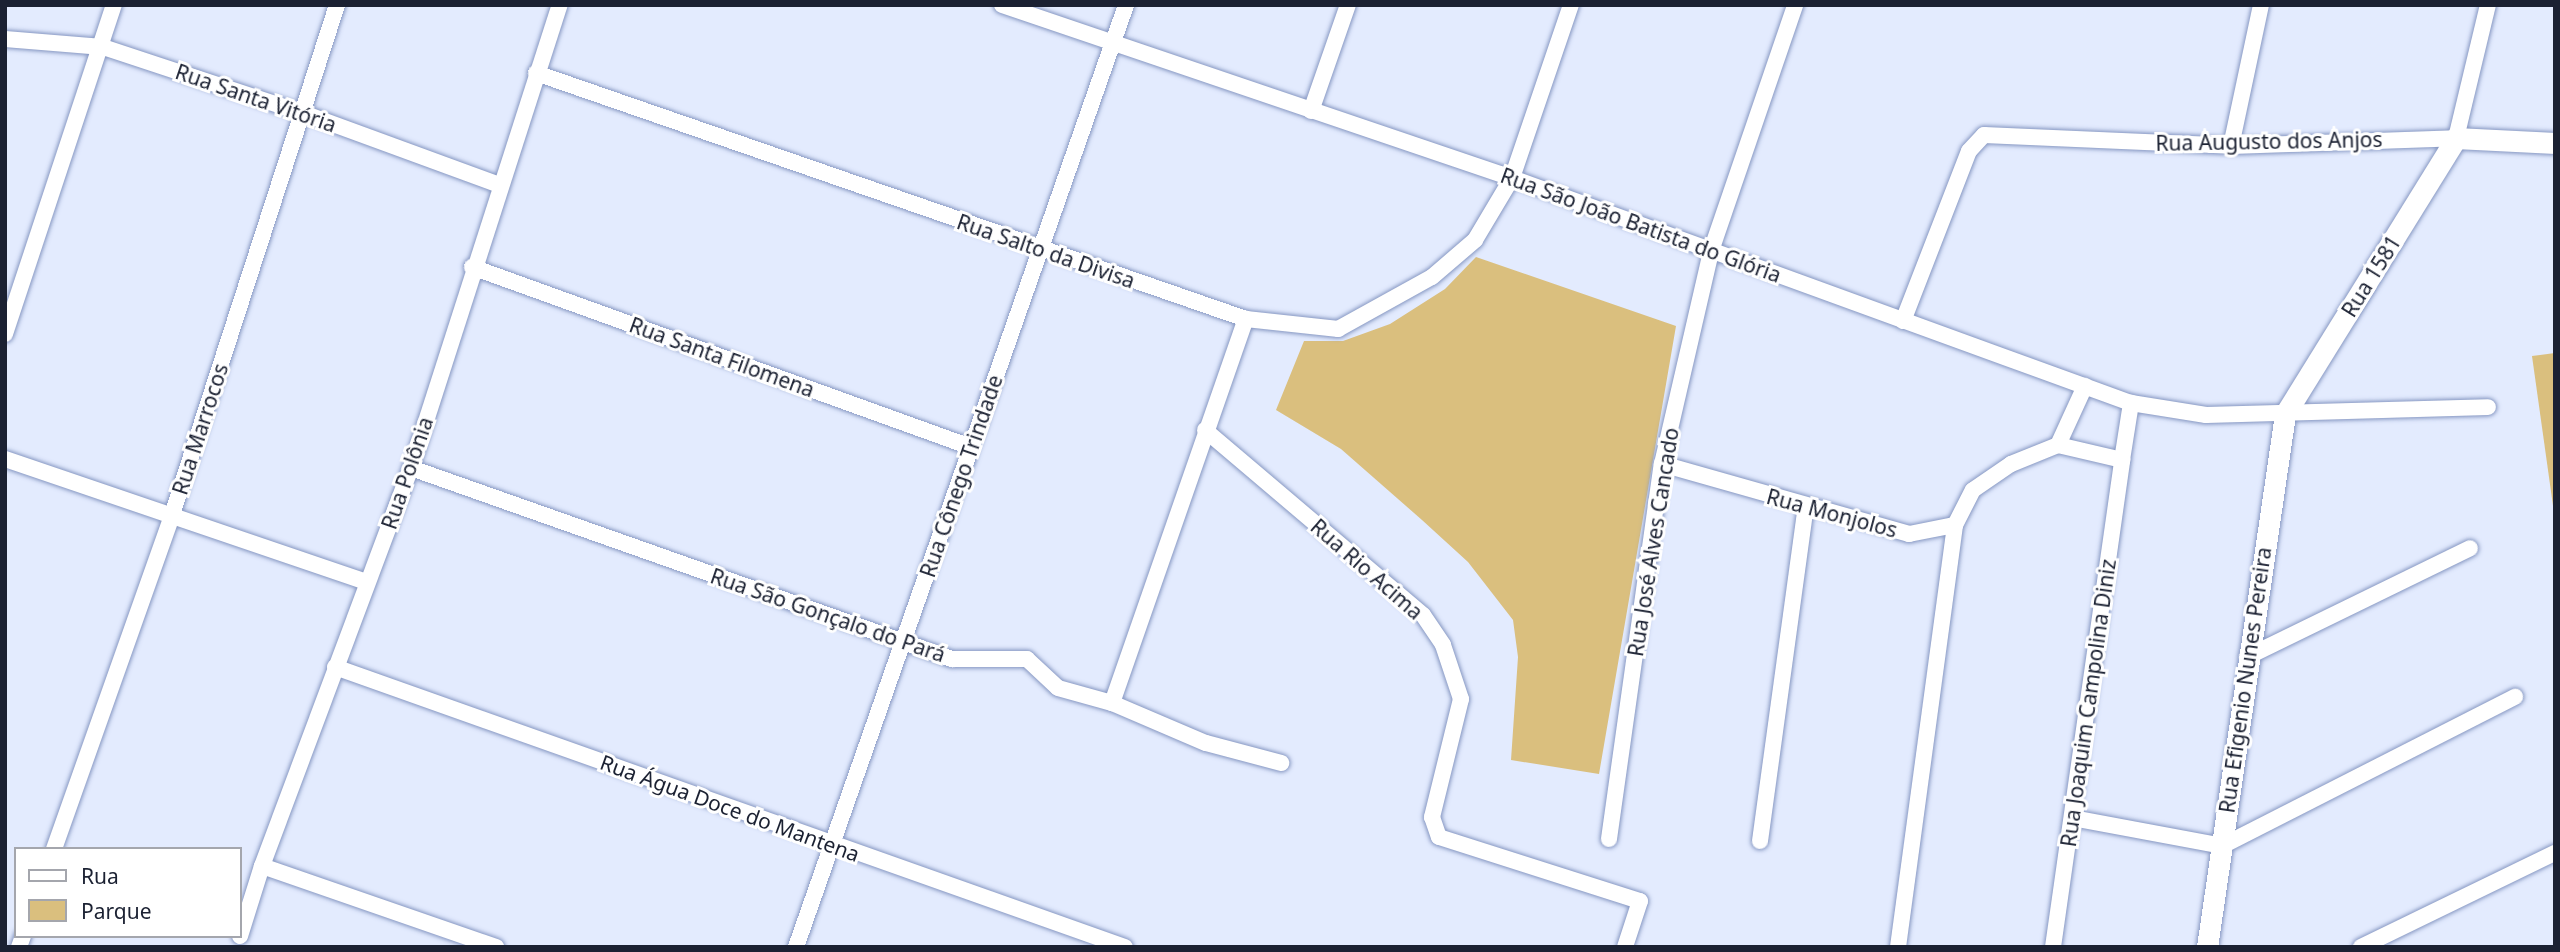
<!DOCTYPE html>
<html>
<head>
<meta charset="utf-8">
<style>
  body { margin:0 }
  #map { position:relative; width:2560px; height:952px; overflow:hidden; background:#e3ebfe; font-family:"Noto Sans",sans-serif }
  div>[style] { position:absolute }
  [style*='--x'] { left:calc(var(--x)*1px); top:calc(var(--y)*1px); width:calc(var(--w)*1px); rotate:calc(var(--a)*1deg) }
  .green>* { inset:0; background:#dabf7e }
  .roads { filter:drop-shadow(0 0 2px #8697c2) drop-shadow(0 0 2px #8697c2) }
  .street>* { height:16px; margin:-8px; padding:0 8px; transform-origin:8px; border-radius:8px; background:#fff }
  .secondary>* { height:21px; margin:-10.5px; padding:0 10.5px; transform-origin:10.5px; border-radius:10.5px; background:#fff }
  span { translate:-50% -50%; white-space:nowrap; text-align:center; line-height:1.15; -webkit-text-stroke:6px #fff; paint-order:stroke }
  .street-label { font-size:21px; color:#1b2132 }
  .frame { position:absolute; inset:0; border:7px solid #1b2132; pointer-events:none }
  .legend { position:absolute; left:14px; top:847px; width:228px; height:91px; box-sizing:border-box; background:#fff; border:2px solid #a4a6ad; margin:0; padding:9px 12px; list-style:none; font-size:21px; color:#1b2132 }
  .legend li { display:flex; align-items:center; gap:14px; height:35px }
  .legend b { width:35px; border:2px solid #a4a6ad }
</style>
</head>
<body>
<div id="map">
  <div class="green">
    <i style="clip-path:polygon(1476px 257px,1676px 326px,1599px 774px,1511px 760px,1518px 657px,1513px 620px,1468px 562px,1422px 520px,1341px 449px,1276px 410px,1304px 341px,1343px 341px,1390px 324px,1445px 289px)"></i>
    <i style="clip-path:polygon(2555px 353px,2555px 520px,2532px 356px)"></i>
  </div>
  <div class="roads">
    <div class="street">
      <i style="--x:1002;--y:5;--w:539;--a:18.74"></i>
      <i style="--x:1512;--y:178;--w:659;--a:19.98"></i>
      <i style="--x:2131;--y:403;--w:76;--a:9.1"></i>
      <i style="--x:2206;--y:415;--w:282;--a:-1.6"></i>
      <i style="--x:5;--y:39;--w:98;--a:4.7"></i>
      <i style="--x:103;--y:47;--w:211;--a:18.3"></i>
      <i style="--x:303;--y:113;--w:210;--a:20.1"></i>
      <i style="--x:536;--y:73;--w:751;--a:19.11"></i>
      <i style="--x:1246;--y:319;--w:93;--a:6.2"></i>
      <i style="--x:1338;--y:329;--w:107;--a:-29"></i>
      <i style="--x:1432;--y:277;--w:57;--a:-40.7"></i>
      <i style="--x:1475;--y:240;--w:72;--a:-59.2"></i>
      <i style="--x:1512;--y:178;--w:183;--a:-71.2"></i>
      <i style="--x:1311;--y:111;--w:112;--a:-70.8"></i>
      <i style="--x:2231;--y:146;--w:144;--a:-78"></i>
      <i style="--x:472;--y:267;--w:530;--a:19.84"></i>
      <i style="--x:1903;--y:321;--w:182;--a:-68.8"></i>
      <i style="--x:1969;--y:151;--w:22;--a:-47"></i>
      <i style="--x:1984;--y:135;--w:247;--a:2.5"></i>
      <i style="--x:2231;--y:146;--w:225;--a:-2"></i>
      <i style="--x:2456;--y:138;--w:137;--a:-76.5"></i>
      <i style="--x:5;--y:334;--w:347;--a:-71.7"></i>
      <i style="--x:1205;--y:430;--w:286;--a:40.3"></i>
      <i style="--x:1423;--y:615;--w:36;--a:56"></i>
      <i style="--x:1443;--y:645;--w:57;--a:71.6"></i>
      <i style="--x:1461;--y:699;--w:122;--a:103.8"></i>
      <i style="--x:1432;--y:817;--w:21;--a:71"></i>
      <i style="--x:1439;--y:837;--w:211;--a:17.7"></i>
      <i style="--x:1640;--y:901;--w:48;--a:108.1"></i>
      <i style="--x:2058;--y:445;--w:65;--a:-65.4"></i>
      <i style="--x:5;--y:459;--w:382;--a:18.8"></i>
      <i style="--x:1662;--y:464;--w:257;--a:15.8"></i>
      <i style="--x:1909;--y:534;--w:47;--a:-11.1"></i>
      <i style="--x:1955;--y:525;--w:39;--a:-63"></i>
      <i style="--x:1973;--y:490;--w:46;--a:-34.4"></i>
      <i style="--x:2011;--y:464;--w:51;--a:-22"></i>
      <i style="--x:2058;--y:445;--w:66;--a:13.2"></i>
      <i style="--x:2122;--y:460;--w:58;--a:-81"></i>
      <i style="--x:411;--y:468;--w:574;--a:19.45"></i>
      <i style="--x:952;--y:659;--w:75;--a:0"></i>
      <i style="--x:1027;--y:659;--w:42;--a:43.1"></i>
      <i style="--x:1058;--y:688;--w:56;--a:15.5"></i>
      <i style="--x:1112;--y:703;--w:102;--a:23.1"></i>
      <i style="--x:1206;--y:743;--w:78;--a:14.9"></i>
      <i style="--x:2247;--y:657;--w:248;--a:-26"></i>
      <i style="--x:335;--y:667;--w:838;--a:19.52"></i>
      <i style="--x:1112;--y:703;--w:407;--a:-70.8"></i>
      <i style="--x:2073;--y:818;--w:152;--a:10.6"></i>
      <i style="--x:2222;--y:846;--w:329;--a:-27"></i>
      <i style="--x:1609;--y:839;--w:379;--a:-82"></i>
      <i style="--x:1662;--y:464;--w:222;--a:-77"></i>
      <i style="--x:1712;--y:248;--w:257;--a:-71.1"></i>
      <i style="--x:1760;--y:841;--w:337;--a:-82.2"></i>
      <i style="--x:54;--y:849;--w:354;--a:-70.5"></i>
      <i style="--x:172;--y:515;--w:536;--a:-72.07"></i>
      <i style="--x:262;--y:866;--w:248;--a:19.1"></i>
      <i style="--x:240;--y:936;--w:73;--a:-72.6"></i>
      <i style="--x:262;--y:866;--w:425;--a:-69.5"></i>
      <i style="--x:411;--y:468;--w:486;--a:-72.2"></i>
      <i style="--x:19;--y:947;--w:12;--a:-70"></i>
      <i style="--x:796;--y:947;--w:998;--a:-70.69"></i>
      <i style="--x:1898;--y:947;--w:426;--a:-82.3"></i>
      <i style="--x:2053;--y:947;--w:492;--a:-81.9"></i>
      <i style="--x:2361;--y:947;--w:216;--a:-25.9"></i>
    </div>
    <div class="secondary">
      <i style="--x:2207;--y:947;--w:539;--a:-81.67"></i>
      <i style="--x:2285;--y:414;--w:325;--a:-58.2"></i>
      <i style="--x:2456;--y:138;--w:99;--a:2.9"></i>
    </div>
  </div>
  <div class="street-label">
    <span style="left:256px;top:98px;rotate:19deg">Rua Santa Vitória</span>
    <span style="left:2269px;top:141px;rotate:-1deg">Rua Augusto dos Anjos</span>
    <span style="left:1641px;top:225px;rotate:20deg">Rua São João Batista do Glória</span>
    <span style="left:1046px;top:251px;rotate:19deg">Rua Salto da Divisa</span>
    <span style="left:2371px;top:276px;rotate:-58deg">Rua 1581</span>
    <span style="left:722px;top:357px;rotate:20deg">Rua Santa Filomena</span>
    <span style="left:200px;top:429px;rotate:-72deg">Rua Marrocos</span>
    <span style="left:407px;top:473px;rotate:-71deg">Rua Polônia</span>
    <span style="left:961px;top:476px;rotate:-71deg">Rua Cônego Trindade</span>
    <span style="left:1832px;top:513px;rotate:15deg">Rua Monjolos</span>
    <span style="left:1653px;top:542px;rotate:-81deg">Rua José Alves Cancado</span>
    <span style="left:1367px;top:569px;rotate:41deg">Rua Rio Acima</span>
    <span style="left:828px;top:615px;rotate:19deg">Rua São Gonçalo do Pará</span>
    <span style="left:2245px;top:680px;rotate:-82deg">Rua Efigenio Nunes Pereira</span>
    <span style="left:2088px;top:703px;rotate:-82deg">Rua Joaquim Campolina Diniz</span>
    <span style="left:730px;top:808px;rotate:20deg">Rua Água Doce do Mantena</span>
  </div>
  <div class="frame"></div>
  <ul class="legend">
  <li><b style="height:9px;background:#fff"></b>Rua</li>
  <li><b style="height:19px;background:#dabf7e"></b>Parque</li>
  </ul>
</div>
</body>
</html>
